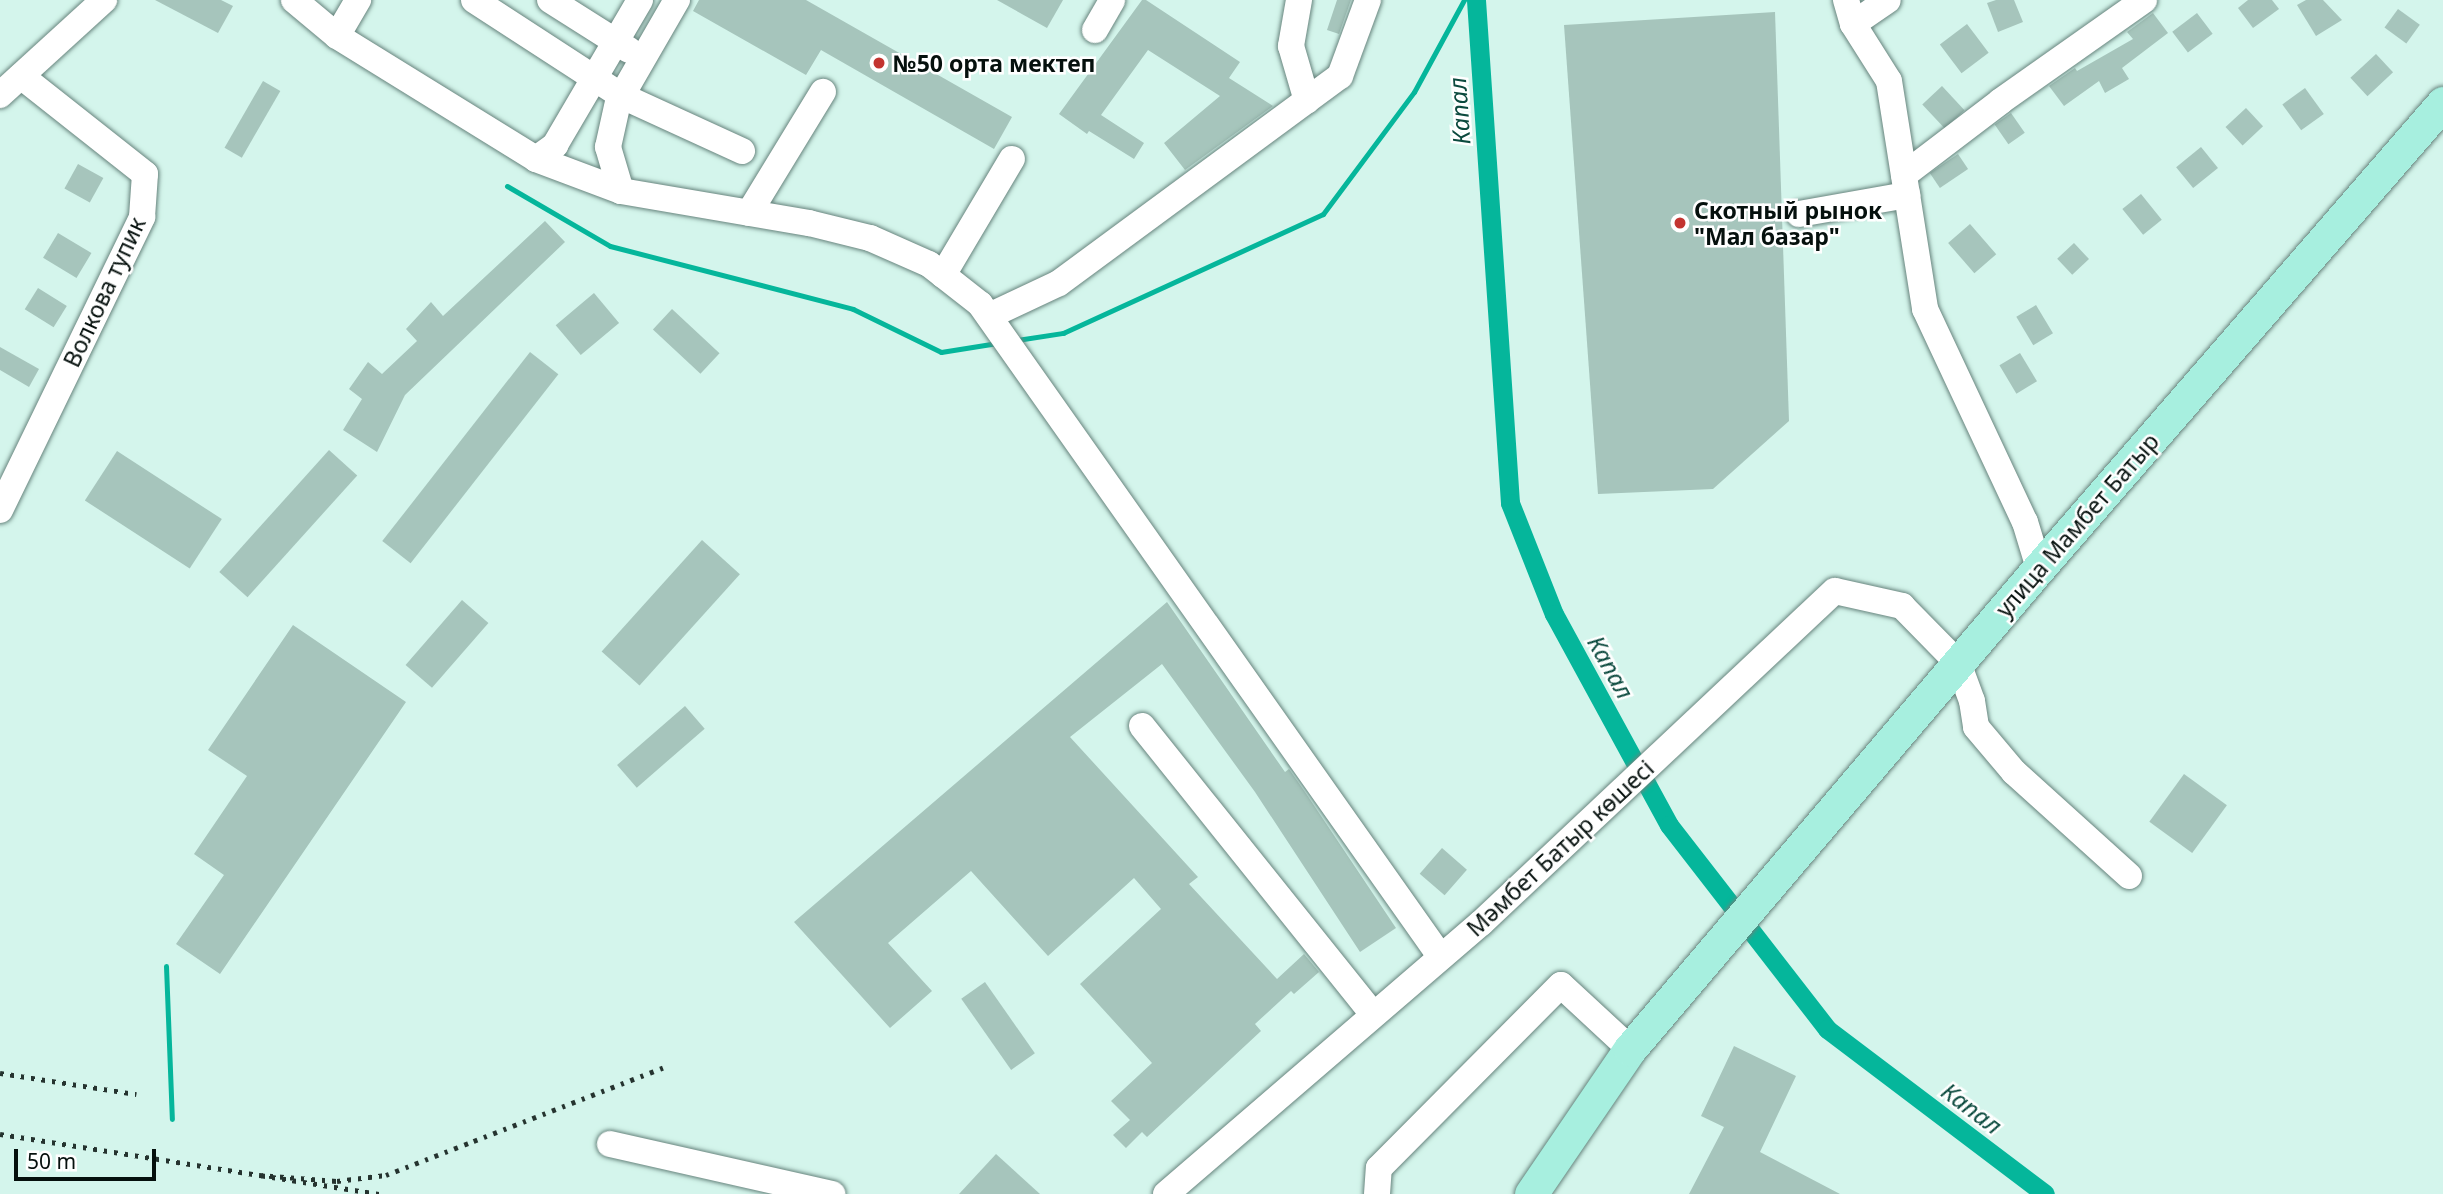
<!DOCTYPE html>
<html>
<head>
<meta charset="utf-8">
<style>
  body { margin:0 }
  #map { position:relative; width:2443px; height:1194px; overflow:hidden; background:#d4f5ec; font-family:"Noto Sans",sans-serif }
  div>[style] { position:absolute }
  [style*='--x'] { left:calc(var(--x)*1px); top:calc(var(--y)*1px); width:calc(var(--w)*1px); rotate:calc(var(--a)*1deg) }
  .stream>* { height:5px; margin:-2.5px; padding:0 2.5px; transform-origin:2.5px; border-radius:2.5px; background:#05b69b }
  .canal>* { height:19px; margin:-9.5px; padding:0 9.5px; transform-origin:9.5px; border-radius:9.5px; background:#05b69b }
  .building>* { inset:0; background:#a6c5bc; transform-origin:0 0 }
  .roads { filter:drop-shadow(0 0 2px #67847d) drop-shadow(0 0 2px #67847d) }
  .minor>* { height:26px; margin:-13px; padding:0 13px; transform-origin:13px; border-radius:13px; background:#fff }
  .major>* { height:33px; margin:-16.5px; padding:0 16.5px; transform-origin:16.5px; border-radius:16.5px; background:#a7efdf }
  .rail>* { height:5px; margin-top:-2.5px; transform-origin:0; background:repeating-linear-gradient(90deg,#25332f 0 3.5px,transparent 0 10.5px) }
  .dots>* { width:19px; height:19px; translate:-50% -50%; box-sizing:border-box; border:4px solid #fff; border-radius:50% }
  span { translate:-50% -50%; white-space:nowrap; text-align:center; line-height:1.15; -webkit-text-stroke:5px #fff; paint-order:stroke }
  .poi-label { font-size:23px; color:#05100d; font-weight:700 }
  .left { translate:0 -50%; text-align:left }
  .street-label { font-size:23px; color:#05100d }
  .water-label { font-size:24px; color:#0b4a3e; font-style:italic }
  .scale { position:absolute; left:14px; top:1149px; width:142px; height:32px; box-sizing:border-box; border:4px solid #05100d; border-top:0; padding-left:9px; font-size:21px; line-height:24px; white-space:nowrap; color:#05100d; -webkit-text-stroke:5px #fff; paint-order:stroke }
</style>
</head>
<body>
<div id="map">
  <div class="stream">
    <i style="--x:507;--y:186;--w:119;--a:30.2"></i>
    <i style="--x:610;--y:246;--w:251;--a:14.5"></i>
    <i style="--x:853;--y:309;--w:98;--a:26"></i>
    <i style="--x:941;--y:352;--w:57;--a:-9.1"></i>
    <i style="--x:1017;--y:340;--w:47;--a:-8.7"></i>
    <i style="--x:1063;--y:333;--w:286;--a:-24.6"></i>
    <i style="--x:1323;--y:214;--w:152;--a:-53.3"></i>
    <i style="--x:1414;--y:92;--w:105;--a:-61.5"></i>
    <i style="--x:166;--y:966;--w:153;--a:87.8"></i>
  </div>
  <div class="canal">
    <i style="--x:1476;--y:0;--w:504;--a:86.13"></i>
    <i style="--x:1510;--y:503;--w:119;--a:68.4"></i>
    <i style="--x:1554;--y:614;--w:240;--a:61.4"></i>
    <i style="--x:1669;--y:825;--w:258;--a:52.2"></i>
    <i style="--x:1827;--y:1029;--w:273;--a:37.1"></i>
  </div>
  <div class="building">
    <i style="clip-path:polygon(155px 0,221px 0,233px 6px,218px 33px)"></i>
    <i style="clip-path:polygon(699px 0,806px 0,1012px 117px,994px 149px,821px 50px,806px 75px,693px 11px)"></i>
    <i style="clip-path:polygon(997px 0,1063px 0,1047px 28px)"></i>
    <i style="clip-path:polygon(1142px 0,1146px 0,1240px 62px,1229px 78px,1273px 106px,1185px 170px,1164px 143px,1220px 96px,1148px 50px,1101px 115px,1144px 143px,1134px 159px,1089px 131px,1087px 134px,1059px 114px)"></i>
    <i style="clip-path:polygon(1337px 0,1351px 0,1339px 34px,1327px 30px)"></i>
    <i style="clip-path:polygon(1996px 0,2014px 0,2023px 22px,1998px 32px,1987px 3px)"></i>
    <i style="clip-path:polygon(2248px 0,2272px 0,2279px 9px,2253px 28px,2238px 8px)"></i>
    <i style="clip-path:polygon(2306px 0,2323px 0,2342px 20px,2316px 36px,2297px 5px)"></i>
    <i style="left:2398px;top:9px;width:27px;height:23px;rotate:36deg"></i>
    <i style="clip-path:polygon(1775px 12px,1789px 421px,1713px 489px,1598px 494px,1564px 25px)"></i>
    <i style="clip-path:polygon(2153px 13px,2168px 33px,2122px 68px,2129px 79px,2105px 93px,2099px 81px,2064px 106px,2049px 86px,2075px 68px,2077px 71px,2133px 39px,2127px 32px)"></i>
    <i style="left:2197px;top:13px;width:26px;height:31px;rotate:53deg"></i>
    <i style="left:1967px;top:24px;width:36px;height:34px;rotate:53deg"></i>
    <i style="left:2376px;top:54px;width:25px;height:35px;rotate:47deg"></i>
    <i style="left:263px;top:81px;width:20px;height:77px;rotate:30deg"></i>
    <i style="left:1942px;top:86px;width:33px;height:27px;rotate:47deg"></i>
    <i style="left:2305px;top:88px;width:32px;height:28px;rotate:54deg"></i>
    <i style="left:2246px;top:108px;width:25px;height:28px;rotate:47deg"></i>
    <i style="left:2011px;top:113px;width:24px;height:20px;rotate:55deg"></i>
    <i style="left:2201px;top:147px;width:27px;height:32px;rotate:51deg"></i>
    <i style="left:1958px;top:154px;width:18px;height:34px;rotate:56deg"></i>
    <i style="left:78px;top:164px;width:29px;height:28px;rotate:29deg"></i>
    <i style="left:2141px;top:194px;width:33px;height:24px;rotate:51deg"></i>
    <i style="clip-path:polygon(545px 221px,565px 242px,405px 395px,377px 452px,343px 430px,362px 399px,349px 389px,368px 362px,382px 374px,417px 341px,406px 329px,431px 302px,443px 316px)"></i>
    <i style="left:1970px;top:224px;width:40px;height:29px;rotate:49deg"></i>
    <i style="left:58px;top:233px;width:39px;height:29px;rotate:31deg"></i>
    <i style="left:2074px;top:243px;width:22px;height:23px;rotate:47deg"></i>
    <i style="left:38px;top:288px;width:34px;height:25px;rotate:32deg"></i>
    <i style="left:594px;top:293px;width:39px;height:50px;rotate:50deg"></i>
    <i style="left:2036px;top:305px;width:33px;height:23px;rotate:59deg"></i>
    <i style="left:672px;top:309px;width:65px;height:28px;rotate:43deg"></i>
    <i style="clip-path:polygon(0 347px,39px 369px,29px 387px,0 370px)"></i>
    <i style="left:530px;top:352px;width:36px;height:240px;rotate:38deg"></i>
    <i style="left:2020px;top:353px;width:33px;height:24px;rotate:59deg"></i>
    <i style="left:329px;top:450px;width:38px;height:164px;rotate:42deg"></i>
    <i style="left:117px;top:451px;width:125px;height:59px;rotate:33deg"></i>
    <i style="left:702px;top:540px;width:51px;height:150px;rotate:42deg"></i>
    <i style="left:462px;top:600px;width:35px;height:86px;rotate:41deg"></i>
    <i style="clip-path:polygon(1167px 602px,1285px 772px,1289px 769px,1305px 792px,1396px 928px,1360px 952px,1255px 792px,1162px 664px,1070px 737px,1198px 877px,1189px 884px,1277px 979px,1304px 954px,1319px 972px,1294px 994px,1291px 991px,1255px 1024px,1261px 1031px,1147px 1137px,1142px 1132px,1126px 1148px,1113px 1135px,1130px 1120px,1111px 1101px,1152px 1063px,1080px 984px,1161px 909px,1134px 878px,1048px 956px,971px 871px,888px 943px,932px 991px,890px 1028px,794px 922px)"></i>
    <i style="clip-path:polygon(293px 625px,406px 702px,220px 974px,176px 944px,224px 875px,194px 854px,247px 776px,208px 750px)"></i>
    <i style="left:685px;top:706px;width:30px;height:90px;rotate:49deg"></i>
    <i style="left:2184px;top:774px;width:53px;height:59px;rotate:36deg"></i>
    <i style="left:1442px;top:848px;width:33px;height:34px;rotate:41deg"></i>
    <i style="left:985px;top:982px;width:87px;height:29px;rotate:55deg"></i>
    <i style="clip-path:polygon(1734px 1046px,1796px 1076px,1760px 1152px,1840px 1194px,1689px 1194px,1724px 1127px,1701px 1116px)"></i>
    <i style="clip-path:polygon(996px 1154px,1040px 1194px,959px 1194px)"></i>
  </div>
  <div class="roads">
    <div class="minor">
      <i style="--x:294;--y:0;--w:56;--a:39.9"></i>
      <i style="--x:337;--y:36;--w:234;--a:31.7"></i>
      <i style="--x:536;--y:159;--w:91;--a:20.6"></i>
      <i style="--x:621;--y:191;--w:191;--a:9.7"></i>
      <i style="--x:809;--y:223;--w:63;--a:13.8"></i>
      <i style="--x:870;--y:238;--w:64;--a:23.8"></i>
      <i style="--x:929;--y:264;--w:65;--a:38.1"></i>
      <i style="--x:980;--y:304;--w:798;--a:54.8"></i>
      <i style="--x:474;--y:0;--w:176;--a:33"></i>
      <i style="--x:622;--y:96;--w:132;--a:24.6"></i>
      <i style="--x:550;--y:0;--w:93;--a:32.3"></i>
      <i style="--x:1299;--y:0;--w:47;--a:99.9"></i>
      <i style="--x:1291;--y:46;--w:57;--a:73.8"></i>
      <i style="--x:1846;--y:0;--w:25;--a:74"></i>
      <i style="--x:1853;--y:24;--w:67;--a:57.7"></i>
      <i style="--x:1889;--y:81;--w:231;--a:81"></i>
      <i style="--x:1925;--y:309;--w:235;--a:64.9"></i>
      <i style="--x:2025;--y:522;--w:48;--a:73.1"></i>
      <i style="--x:1853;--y:24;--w:42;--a:-34.4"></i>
      <i style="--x:1095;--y:30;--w:34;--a:-60"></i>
      <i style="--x:337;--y:36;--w:42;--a:-59.7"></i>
      <i style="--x:0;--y:95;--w:141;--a:-42.4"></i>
      <i style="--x:536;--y:159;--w:24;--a:-36"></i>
      <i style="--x:555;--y:145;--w:168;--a:-59.6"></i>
      <i style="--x:1904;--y:175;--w:122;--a:-37.3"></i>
      <i style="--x:2001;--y:101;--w:175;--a:-35.2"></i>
      <i style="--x:621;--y:191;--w:46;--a:-106.5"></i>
      <i style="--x:608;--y:147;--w:46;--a:-77.5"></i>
      <i style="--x:618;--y:102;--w:118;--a:-60"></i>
      <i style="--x:749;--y:213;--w:142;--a:-58.6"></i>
      <i style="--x:1799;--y:214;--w:110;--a:-10"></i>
      <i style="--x:943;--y:275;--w:135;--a:-59.3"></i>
      <i style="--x:989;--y:316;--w:77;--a:-25.2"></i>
      <i style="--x:1059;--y:283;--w:349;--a:-36.4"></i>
      <i style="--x:1340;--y:76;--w:81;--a:-69.8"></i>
      <i style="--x:0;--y:510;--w:326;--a:-64.1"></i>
      <i style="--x:142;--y:217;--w:43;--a:-86"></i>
      <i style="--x:145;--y:174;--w:158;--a:-141.7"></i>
      <i style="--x:1142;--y:726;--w:369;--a:51.3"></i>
      <i style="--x:610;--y:1144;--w:228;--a:12.7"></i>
      <i style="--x:1166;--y:1194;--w:416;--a:-40.7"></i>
      <i style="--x:1481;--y:923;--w:485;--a:-43.2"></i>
      <i style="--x:1835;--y:591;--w:69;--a:12.6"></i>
      <i style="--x:1902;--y:606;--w:80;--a:45.5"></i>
      <i style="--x:1958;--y:663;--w:40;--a:69.8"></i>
      <i style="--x:1972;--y:701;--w:26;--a:81"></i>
      <i style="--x:1976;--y:727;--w:59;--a:49.8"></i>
      <i style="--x:2014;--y:772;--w:155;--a:42.1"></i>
      <i style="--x:1377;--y:1194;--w:26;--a:-86"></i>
      <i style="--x:1379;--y:1168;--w:258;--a:-45.2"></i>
      <i style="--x:1561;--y:985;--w:94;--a:42.8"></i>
    </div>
    <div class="major">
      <i style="--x:1531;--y:1194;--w:176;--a:-55.7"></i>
      <i style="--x:1630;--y:1049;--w:631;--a:-49.63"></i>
      <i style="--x:2039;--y:568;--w:616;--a:-49.02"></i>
    </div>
  </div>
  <div class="rail">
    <i style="--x:0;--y:1073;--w:138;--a:8.8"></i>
    <i style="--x:0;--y:1134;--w:262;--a:9"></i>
    <i style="--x:379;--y:1194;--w:121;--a:-171"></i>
    <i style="--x:259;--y:1175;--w:78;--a:4.4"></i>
    <i style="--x:337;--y:1181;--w:49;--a:-7"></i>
    <i style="--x:386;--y:1175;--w:304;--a:-21.2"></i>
  </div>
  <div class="dots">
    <i style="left:879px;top:63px;background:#c33430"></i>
    <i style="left:1680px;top:223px;background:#c33430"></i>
  </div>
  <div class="poi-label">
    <span class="left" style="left:893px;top:63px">№50 орта мектеп</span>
    <span class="left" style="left:1694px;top:223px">Скотный рынок<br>"Мал базар"</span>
  </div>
  <div class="street-label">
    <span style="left:104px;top:292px;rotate:-65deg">Волкова тупик</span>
    <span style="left:2077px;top:525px;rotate:-49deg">улица Мамбет Батыр</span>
    <span style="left:1560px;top:848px;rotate:-43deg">Мәмбет Батыр көшесі</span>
  </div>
  <div class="water-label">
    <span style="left:1459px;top:111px;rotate:-94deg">Капал</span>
    <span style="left:1611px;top:667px;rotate:61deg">Капал</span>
    <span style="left:1972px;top:1108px;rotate:37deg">Капал</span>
  </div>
  <div class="scale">50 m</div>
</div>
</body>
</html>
